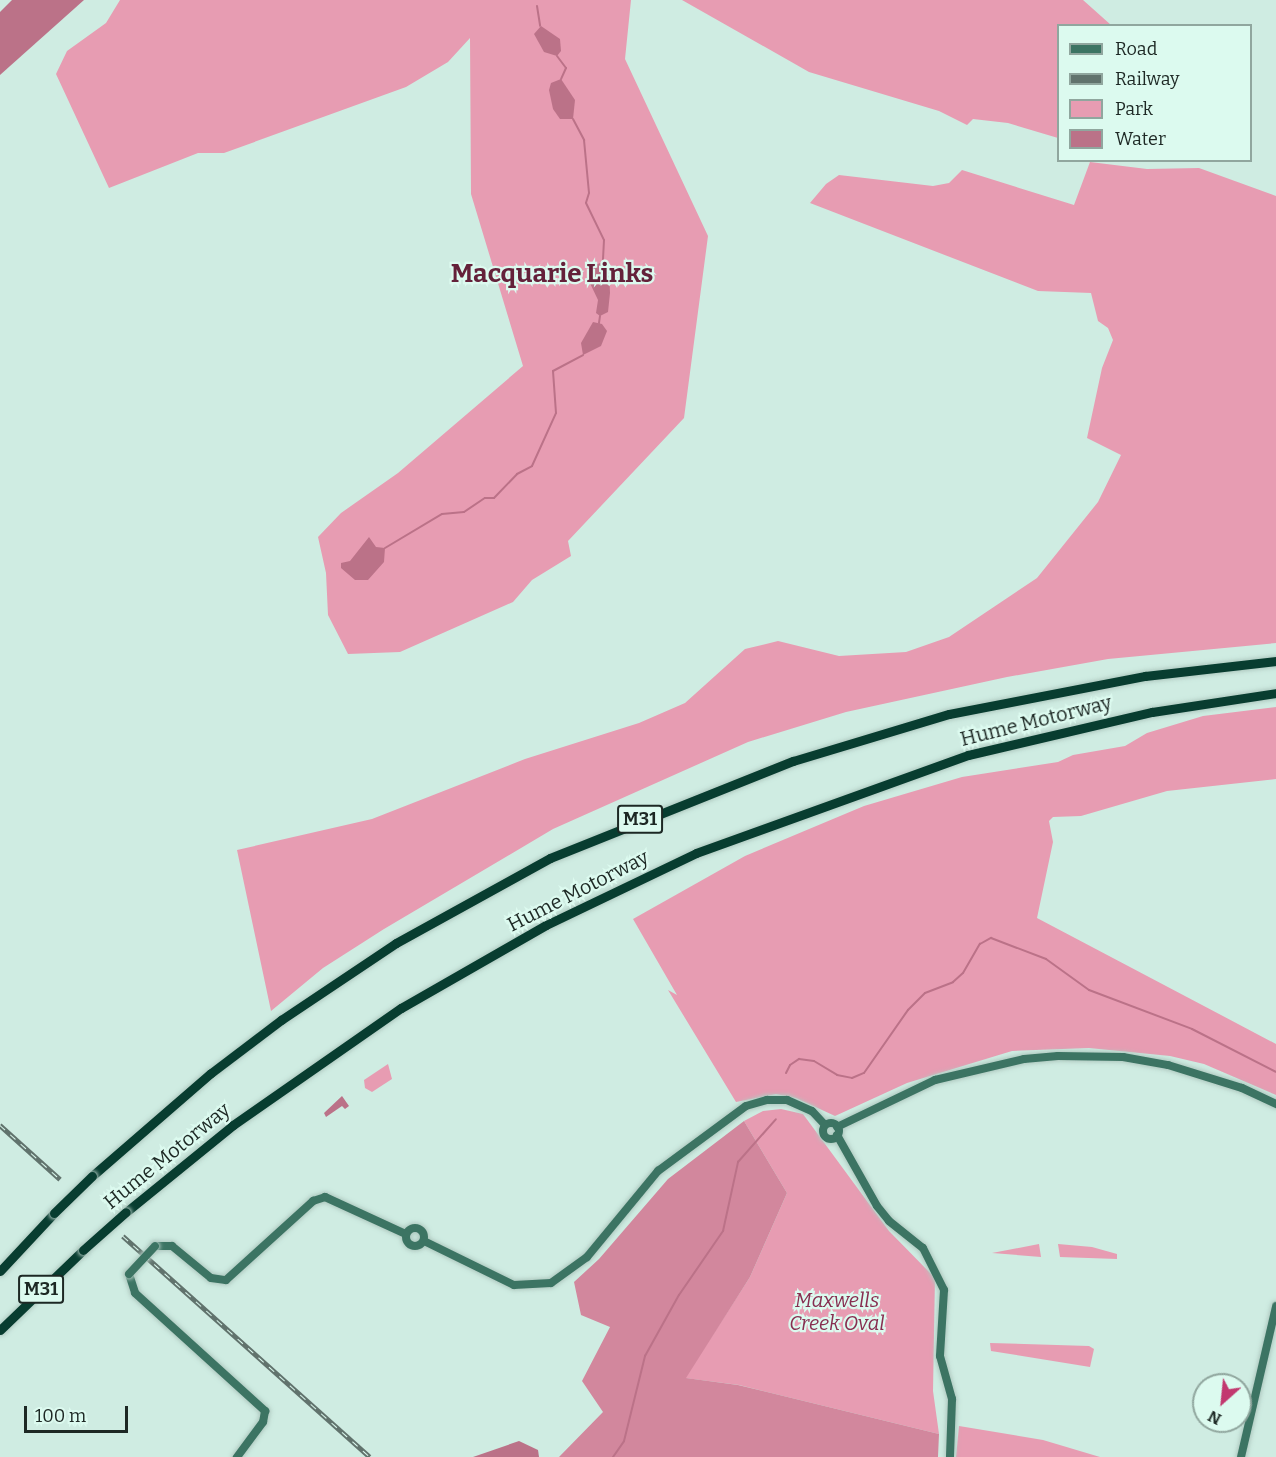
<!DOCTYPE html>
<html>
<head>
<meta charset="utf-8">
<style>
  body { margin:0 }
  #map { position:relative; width:1276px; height:1457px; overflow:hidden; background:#cfece2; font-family:Bitter,serif }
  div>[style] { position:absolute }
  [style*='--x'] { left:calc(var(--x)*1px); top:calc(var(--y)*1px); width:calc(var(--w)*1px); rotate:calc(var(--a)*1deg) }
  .green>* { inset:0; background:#e79cb2 }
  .forest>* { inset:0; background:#d2879d }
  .water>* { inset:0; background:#bb7288 }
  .stream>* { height:2px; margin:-1px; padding:0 1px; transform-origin:1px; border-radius:1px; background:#bb7288 }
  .roads { filter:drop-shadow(0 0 2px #afc9c0) drop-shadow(0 0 2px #afc9c0) }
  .secondary>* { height:8px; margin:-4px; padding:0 4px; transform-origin:4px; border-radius:4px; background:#3c7463 }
  .secondary>.ring { margin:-4px; padding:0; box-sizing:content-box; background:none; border:8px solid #3c7463; border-radius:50% }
  .highway>* { height:9px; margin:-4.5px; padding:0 4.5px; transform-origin:4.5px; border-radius:4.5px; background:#083d30 }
  .rail>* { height:4.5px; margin-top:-2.25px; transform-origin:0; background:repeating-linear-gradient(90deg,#dcfaef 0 7px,#61736d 0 14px); box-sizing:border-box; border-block:2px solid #61736d }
  .bridges { filter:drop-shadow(0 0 2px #afc9c0) drop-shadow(0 0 2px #afc9c0) }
  .secondary-bridge>* { height:8px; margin:-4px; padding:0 4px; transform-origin:4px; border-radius:4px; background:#3c7463 }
  .highway-bridge>* { height:9px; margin:-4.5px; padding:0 4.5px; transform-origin:4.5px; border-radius:4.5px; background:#083d30 }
  span { translate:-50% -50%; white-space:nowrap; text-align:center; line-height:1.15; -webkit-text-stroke:4.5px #dcfaef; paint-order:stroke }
  .shield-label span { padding:2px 4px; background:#dcfaef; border:2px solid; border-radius:4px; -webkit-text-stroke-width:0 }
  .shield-label { font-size:18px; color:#1d2824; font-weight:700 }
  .street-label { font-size:20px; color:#1d2824 }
  .park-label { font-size:20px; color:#872e50; font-style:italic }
  .district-label { font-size:26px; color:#64213a; font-weight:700 }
  .legend { position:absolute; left:1057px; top:24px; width:195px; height:138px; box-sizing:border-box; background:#dcfaef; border:2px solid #90a69e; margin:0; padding:8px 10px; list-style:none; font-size:18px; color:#1d2824 }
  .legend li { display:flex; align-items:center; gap:12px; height:30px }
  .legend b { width:30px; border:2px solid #90a69e }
  .north { position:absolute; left:1192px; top:1373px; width:60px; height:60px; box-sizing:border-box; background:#dcfaef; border:2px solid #90a69e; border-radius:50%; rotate:207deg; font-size:16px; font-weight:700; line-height:24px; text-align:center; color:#1d2824 }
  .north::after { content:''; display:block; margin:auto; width:21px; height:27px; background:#c2386f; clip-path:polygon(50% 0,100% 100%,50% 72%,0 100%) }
  .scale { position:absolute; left:24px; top:1406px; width:104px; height:27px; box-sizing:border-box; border:3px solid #1d2824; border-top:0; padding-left:8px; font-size:18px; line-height:21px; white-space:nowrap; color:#1d2824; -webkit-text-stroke:4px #dcfaef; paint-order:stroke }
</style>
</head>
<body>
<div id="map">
  <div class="green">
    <i style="clip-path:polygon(120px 0,631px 0,625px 59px,708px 236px,684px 418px,568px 541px,571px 556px,532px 580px,513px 602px,400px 652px,348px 654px,328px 615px,326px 573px,318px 537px,341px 513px,398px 473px,523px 366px,471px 194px,470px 38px,448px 62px,406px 87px,224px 153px,198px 153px,109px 188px,56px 74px,67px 51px,106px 23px)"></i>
    <i style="clip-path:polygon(682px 0,1083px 0,1111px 25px,1058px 26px,1058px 138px,1008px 123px,973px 119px,967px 125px,939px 111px,809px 72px)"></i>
    <i style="clip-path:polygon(1090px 162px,1147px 169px,1199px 168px,1276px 196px,1276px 643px,1108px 659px,1007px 677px,846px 712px,748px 742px,553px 829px,384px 929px,323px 968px,271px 1011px,237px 850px,372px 819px,525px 759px,639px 723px,685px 703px,745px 649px,778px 641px,839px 656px,906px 652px,949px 637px,1037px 578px,1098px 502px,1121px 455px,1087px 438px,1102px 368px,1113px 340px,1108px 328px,1098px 321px,1091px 293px,1038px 291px,810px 203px,826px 184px,839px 175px,933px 186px,949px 183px,962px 170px,1074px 205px)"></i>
    <i style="clip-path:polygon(1276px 707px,1276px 779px,1167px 791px,1081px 816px,1053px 817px,1049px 821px,1053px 842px,1037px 918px,1276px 1044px,1276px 1095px,1204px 1064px,1170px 1056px,1089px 1048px,1012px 1051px,907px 1083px,835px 1116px,796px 1098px,776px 1094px,736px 1102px,668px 990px,677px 995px,633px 919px,745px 856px,864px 806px,962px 777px,1058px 762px,1073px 755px,1125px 746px,1147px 733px,1203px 716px)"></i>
    <i style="clip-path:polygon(388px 1064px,392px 1079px,372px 1092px,365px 1088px,364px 1080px)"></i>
    <i style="clip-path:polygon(781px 1109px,803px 1114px,889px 1231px,935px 1278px,933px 1391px,939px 1434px,739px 1385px,685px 1378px,750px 1277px,787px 1193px,744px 1121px,763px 1111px)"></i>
    <i style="clip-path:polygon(1039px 1244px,1041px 1257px,992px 1253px)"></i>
    <i style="clip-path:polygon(1058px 1244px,1092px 1247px,1117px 1254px,1117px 1259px,1060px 1257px)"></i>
    <i style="clip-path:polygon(990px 1343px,1089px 1346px,1094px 1349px,1090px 1367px,991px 1351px)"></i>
    <i style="clip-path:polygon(959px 1426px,1043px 1440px,1100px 1457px,956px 1457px)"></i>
  </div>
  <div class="forest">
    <i style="clip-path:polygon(744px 1121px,787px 1193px,750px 1277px,686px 1378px,738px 1385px,939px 1434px,938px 1457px,559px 1457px,603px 1412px,582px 1381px,610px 1327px,581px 1315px,574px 1282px,599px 1259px,668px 1179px)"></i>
  </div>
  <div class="water">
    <i style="clip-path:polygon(12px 0,84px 0,0 75px,0 12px)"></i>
    <i style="clip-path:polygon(541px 26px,560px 39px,561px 51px,557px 56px,544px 52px,534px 34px)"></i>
    <i style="clip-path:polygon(561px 79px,575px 100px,573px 119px,560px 119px,553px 109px,549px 90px,551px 83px)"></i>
    <i style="clip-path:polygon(603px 262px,609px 269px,610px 293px,608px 312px,600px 316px,596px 313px,598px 300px,588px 279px,595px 265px)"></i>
    <i style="clip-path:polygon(593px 322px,602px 324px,607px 331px,601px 346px,583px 355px,581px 343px)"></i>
    <i style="clip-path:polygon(369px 537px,376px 547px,385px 548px,384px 562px,368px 580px,355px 580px,341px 568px,341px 563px,350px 561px)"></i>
    <i style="clip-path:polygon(342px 1096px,349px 1106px,345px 1109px,342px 1106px,326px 1117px,324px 1113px)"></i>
    <i style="clip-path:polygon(519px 1441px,538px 1450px,539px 1457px,473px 1457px)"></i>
  </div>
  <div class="stream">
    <i style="--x:537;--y:6;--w:20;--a:81"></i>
    <i style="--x:557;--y:56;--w:15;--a:53"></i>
    <i style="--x:566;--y:68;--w:12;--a:114"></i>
    <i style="--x:573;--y:119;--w:24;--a:62"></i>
    <i style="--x:584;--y:140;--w:53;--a:84.6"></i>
    <i style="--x:589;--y:193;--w:10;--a:107"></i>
    <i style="--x:586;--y:203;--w:41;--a:64.1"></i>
    <i style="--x:604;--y:240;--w:22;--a:93"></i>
    <i style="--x:599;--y:323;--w:7;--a:-82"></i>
    <i style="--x:385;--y:548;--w:66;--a:-30.8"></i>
    <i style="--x:442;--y:514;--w:22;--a:-5"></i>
    <i style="--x:464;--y:512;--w:25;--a:-34"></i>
    <i style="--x:485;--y:498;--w:9;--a:0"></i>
    <i style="--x:494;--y:498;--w:33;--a:-46"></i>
    <i style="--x:517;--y:474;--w:17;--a:-28"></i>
    <i style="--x:532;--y:466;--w:58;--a:-65.6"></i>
    <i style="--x:556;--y:413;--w:42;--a:-94.1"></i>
    <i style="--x:553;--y:371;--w:34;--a:-28"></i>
    <i style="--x:786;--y:1073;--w:9;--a:-63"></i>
    <i style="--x:790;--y:1065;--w:11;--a:-34"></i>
    <i style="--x:799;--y:1059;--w:15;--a:8"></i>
    <i style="--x:814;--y:1061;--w:27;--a:31"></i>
    <i style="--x:837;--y:1075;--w:15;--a:11"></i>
    <i style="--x:852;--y:1078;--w:13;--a:-23"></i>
    <i style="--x:864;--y:1073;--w:77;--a:-55.1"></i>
    <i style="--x:908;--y:1010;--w:24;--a:-45"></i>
    <i style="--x:925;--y:993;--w:30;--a:-21"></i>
    <i style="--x:953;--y:982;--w:13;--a:-42"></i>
    <i style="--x:963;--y:973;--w:34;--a:-60"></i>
    <i style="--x:980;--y:944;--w:13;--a:-29"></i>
    <i style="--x:991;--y:938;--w:59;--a:20.9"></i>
    <i style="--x:1046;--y:959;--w:53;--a:35.8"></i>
    <i style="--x:1089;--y:990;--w:110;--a:20.7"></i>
    <i style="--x:1192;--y:1029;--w:94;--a:27.1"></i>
    <i style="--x:613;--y:1457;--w:19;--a:-55"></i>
    <i style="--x:624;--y:1441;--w:88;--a:-76.1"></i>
    <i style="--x:645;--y:1356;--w:70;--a:-60.9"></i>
    <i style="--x:679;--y:1295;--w:78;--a:-55.5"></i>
    <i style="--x:723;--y:1231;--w:71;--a:-77.7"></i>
    <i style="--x:738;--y:1162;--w:57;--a:-48.5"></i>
  </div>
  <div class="roads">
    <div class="secondary">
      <i class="ring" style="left:823px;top:1123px;width:8px;height:8px"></i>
      <i style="--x:837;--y:1127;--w:109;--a:-25.6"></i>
      <i style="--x:935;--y:1080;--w:91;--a:-13.3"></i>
      <i style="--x:1024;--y:1059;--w:34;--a:-5"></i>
      <i style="--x:1058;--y:1056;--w:65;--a:0.9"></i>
      <i style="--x:1123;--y:1057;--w:46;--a:10.1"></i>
      <i style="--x:1168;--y:1065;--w:77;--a:17.3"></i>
      <i style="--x:1242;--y:1088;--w:38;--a:25"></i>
      <i style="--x:837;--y:1135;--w:81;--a:60.6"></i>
      <i style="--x:877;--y:1206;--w:19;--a:51"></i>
      <i style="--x:889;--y:1221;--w:43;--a:38.5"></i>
      <i style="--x:923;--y:1248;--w:47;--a:63.4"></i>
      <i style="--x:944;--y:1290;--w:66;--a:93.5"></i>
      <i style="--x:940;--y:1356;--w:45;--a:74.4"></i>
      <i style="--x:952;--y:1399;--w:58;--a:92"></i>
      <i class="ring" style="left:406px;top:1228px;width:10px;height:10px"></i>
      <i style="--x:424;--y:1241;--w:100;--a:26.1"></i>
      <i style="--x:514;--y:1285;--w:37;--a:-3"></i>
      <i style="--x:551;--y:1283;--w:44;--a:-35.8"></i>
      <i style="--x:587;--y:1257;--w:112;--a:-50.5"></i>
      <i style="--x:658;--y:1171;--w:109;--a:-36.5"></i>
      <i style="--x:746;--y:1106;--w:22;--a:-16"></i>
      <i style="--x:767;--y:1100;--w:20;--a:0"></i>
      <i style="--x:787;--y:1100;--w:27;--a:24"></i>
      <i style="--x:812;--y:1111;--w:19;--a:47"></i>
      <i style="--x:155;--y:1246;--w:17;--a:0"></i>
      <i style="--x:172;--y:1246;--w:50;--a:39.4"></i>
      <i style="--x:211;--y:1278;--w:15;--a:8"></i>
      <i style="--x:226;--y:1280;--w:118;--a:-42.2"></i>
      <i style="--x:313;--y:1201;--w:13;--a:-18"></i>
      <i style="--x:325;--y:1197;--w:89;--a:24.6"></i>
      <i style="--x:129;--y:1274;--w:20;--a:72"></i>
      <i style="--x:135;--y:1293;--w:176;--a:42.2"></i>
      <i style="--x:265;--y:1411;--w:11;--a:100"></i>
      <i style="--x:263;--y:1422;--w:44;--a:126.6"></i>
      <i style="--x:1241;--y:1457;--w:155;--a:-76.9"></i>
    </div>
    <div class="highway">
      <i style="--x:92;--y:1176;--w:157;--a:-40.9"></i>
      <i style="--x:211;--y:1073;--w:88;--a:-37.1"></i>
      <i style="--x:281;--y:1020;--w:138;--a:-33.8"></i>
      <i style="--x:396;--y:943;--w:176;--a:-28.9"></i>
      <i style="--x:550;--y:858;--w:262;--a:-21.8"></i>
      <i style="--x:793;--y:761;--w:163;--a:-16.8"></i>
      <i style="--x:949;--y:714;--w:200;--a:-11"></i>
      <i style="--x:1145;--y:676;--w:132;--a:-6.5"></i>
      <i style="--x:126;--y:1212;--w:138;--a:-39.1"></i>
      <i style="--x:233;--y:1125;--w:205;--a:-34.9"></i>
      <i style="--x:401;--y:1008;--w:167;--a:-29.8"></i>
      <i style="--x:546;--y:925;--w:166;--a:-25.6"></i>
      <i style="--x:696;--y:853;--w:289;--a:-19.8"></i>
      <i style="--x:968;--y:755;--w:189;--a:-13.2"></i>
      <i style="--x:1152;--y:712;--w:125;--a:-8.7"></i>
      <i style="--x:0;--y:1271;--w:79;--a:-47"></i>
      <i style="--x:0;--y:1330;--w:115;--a:-43.9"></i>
    </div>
  </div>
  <div class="rail">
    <i style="--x:0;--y:1125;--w:81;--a:42"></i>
    <i style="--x:123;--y:1236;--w:331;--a:41.8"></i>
  </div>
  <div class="bridges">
    <div class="secondary-bridge">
      <i style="--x:129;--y:1274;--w:38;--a:-47"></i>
    </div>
    <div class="highway-bridge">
      <i style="--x:54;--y:1213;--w:53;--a:-44.2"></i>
      <i style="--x:83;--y:1250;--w:57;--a:-41.5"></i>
    </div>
  </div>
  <div class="shield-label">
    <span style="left:640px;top:819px">M31</span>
    <span style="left:41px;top:1289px">M31</span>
  </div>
  <div class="street-label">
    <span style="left:1036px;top:721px;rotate:-14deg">Hume Motorway</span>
    <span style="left:578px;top:891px;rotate:-27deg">Hume Motorway</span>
    <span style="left:167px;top:1156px;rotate:-39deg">Hume Motorway</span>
  </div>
  <div class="park-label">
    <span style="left:837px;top:1312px">Maxwells<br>Creek Oval</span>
  </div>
  <div class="district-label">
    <span style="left:552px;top:274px">Macquarie Links</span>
  </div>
  <ul class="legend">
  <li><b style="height:8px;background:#3c7463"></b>Road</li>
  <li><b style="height:8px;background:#61736d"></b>Railway</li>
  <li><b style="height:16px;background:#e79cb2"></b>Park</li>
  <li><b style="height:16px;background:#bb7288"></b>Water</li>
  </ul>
  <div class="north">N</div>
  <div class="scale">100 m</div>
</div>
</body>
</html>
